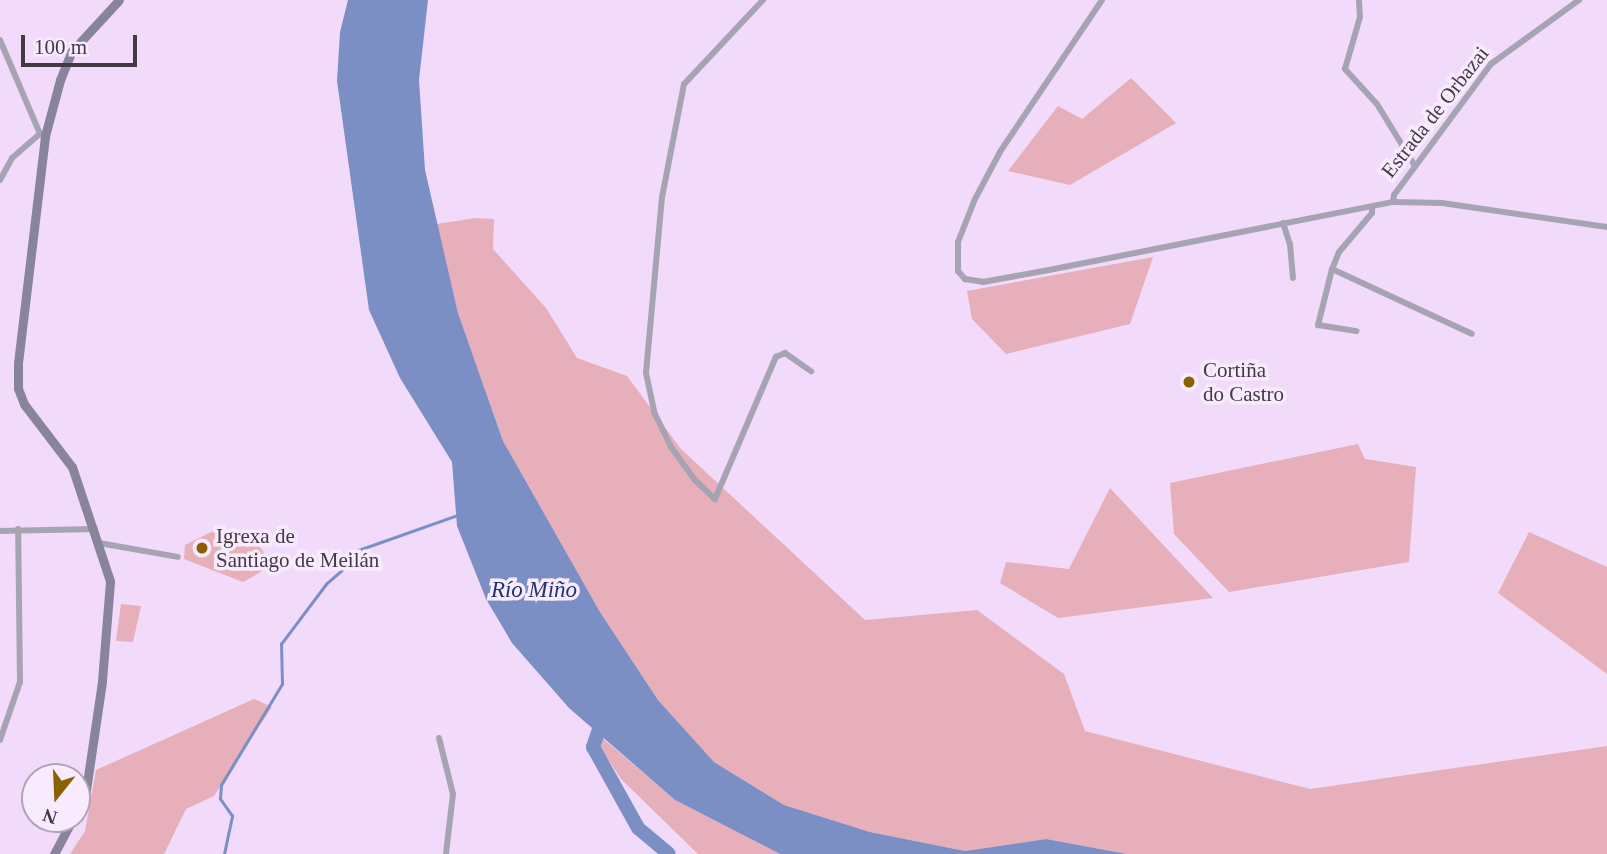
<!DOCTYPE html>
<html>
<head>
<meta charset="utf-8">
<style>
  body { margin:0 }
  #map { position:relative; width:1607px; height:854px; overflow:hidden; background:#f2dafa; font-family:"Times New Roman",serif }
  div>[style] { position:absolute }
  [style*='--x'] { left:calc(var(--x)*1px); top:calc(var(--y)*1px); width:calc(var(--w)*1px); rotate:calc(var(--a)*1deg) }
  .green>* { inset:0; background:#e6afb9 }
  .water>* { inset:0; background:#7b8fc5 }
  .stream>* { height:2.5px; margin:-1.25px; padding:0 1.25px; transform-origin:1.25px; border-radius:1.25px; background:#7b8fc5 }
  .river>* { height:14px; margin:-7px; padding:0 7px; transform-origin:7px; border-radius:7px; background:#7b8fc5 }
  .street>* { height:6px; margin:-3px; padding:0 3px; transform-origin:3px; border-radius:3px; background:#a6a4b3 }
  .secondary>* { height:9px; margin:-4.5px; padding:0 4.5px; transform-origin:4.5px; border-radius:4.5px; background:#88849b }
  .dots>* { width:19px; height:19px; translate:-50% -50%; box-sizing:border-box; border:4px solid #f9ebfe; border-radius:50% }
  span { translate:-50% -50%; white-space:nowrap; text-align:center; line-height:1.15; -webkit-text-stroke:7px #f9ebfe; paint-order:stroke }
  .street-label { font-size:21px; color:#423945 }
  .poi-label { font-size:21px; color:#423945 }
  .left { translate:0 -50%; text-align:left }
  .water-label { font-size:23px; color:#203272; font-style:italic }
  .north { position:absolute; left:21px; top:763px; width:70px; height:70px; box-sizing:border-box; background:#f9ebfe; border:2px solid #b0a4b4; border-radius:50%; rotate:198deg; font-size:19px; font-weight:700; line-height:28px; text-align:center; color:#423945 }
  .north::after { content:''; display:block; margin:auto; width:24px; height:32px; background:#896100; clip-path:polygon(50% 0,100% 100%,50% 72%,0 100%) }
  .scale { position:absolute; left:21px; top:35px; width:116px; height:32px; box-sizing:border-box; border:4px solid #423945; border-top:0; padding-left:9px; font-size:21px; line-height:24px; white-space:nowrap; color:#423945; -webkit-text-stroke:5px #f9ebfe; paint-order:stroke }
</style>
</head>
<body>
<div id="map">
  <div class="green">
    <i style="clip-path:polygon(1131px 78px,1176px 123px,1070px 185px,1008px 171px,1058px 106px,1082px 119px)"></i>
    <i style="clip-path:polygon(476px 218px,494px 219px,493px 249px,546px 308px,577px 358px,627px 376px,681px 449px,865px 620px,977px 610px,1064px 674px,1085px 731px,1310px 789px,1607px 746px,1607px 854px,1127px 854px,1046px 839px,965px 851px,870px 832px,784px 805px,714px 762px,658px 700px,600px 612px,503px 441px,458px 313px,437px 224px)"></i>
    <i style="clip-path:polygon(1153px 257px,1130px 324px,1006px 354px,972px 319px,967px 291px)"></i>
    <i style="clip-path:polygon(1358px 444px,1365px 459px,1416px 467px,1409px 562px,1229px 592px,1174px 534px,1170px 483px)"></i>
    <i style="clip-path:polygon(1110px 488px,1213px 598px,1058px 618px,1000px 583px,1006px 562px,1069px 569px)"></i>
    <i style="clip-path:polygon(217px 529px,228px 546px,250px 534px,273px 565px,243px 582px,184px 559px,185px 545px)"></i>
    <i style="clip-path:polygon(1529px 532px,1607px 567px,1607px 674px,1498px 593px)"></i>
    <i style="clip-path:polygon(121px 604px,141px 606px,133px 642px,116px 641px)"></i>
    <i style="clip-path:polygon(254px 699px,272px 707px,214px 796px,186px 809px,164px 854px,70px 854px,85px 831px,96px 770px)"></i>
    <i style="clip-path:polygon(601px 737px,675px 800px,780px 854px,698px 854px,621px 779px,598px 744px)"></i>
  </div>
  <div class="water">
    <i style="clip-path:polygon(348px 0,428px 0,419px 80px,425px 170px,458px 313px,503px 441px,600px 612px,658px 700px,714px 762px,784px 805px,870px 832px,965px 851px,1046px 839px,1127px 854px,780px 854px,675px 800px,569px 708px,512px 643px,486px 599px,457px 526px,452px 462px,400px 378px,369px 310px,337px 81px,340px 32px)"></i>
  </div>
  <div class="stream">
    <i style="--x:224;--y:854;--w:39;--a:-78"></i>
    <i style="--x:232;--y:816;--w:21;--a:-125"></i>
    <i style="--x:220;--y:799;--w:14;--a:-86"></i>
    <i style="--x:221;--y:785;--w:118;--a:-58.9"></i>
    <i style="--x:282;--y:684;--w:40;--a:-91.4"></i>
    <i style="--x:281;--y:644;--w:75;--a:-53.1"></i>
    <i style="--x:326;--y:584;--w:20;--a:-41"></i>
    <i style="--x:341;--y:571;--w:20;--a:-63"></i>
    <i style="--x:350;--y:553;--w:114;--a:-19.4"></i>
  </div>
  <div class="river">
    <i style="--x:604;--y:715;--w:34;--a:109"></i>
    <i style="--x:593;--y:747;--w:93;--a:60.9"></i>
    <i style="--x:638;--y:828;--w:40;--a:40"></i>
  </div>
  <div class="street">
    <i style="--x:763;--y:0;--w:115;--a:133.2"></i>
    <i style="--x:684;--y:84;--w:115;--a:101"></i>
    <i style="--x:662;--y:197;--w:177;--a:95.2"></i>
    <i style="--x:646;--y:373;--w:40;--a:78"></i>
    <i style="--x:654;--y:412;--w:39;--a:64"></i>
    <i style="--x:671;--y:447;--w:41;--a:54"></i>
    <i style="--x:695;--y:480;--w:28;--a:44"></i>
    <i style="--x:715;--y:499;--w:155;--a:-66.8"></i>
    <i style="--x:776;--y:357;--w:10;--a:-24"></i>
    <i style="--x:785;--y:353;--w:32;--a:35"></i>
    <i style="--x:1102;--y:0;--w:183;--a:123.9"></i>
    <i style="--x:1000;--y:152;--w:53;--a:118"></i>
    <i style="--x:975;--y:199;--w:46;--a:111.6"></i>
    <i style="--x:958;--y:242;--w:29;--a:90"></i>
    <i style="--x:958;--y:271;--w:11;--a:49"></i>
    <i style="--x:965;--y:279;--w:18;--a:9"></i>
    <i style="--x:983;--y:282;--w:67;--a:-10.3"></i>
    <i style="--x:1049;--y:270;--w:351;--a:-11.2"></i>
    <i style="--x:1393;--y:202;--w:49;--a:1.2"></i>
    <i style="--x:1442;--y:203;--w:167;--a:8.3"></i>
    <i style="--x:1359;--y:0;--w:17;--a:87"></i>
    <i style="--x:1360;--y:17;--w:54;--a:106.1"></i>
    <i style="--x:1345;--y:69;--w:47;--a:47.6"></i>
    <i style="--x:1377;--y:104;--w:73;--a:58.5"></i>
    <i style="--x:0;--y:40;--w:102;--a:66.9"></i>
    <i style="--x:40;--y:134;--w:5;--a:22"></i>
    <i style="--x:0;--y:180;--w:25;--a:-61"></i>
    <i style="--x:12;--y:158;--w:37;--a:-41"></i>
    <i style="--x:1393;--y:202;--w:7;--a:-82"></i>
    <i style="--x:1394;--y:195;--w:163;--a:-53.5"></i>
    <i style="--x:1491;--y:64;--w:109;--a:-36"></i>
    <i style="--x:1372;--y:208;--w:5;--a:90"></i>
    <i style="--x:1372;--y:213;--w:51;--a:130.2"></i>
    <i style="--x:1339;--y:252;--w:18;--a:112"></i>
    <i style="--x:1332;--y:269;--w:154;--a:24.9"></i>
    <i style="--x:1283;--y:223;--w:22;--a:72"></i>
    <i style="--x:1290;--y:244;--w:34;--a:85"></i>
    <i style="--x:1332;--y:269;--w:58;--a:104"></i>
    <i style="--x:1318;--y:325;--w:39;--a:9"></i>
    <i style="--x:0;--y:531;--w:95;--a:-1.2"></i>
    <i style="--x:99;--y:543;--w:80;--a:10"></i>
    <i style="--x:439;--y:738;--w:58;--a:76"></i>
    <i style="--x:453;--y:794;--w:60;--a:96.7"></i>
    <i style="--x:0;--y:740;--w:61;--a:-71"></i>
    <i style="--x:20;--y:682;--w:153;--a:-90.7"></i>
  </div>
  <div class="secondary">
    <i style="--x:77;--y:811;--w:23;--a:-67"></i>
    <i style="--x:86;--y:790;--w:110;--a:-81.6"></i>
    <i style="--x:102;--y:681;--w:100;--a:-85.4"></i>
    <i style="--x:110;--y:581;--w:120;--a:-108.4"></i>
    <i style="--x:72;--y:467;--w:79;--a:-127.3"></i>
    <i style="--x:24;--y:404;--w:17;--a:-111"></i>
    <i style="--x:18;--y:388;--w:25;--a:-90"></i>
    <i style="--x:18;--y:363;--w:229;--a:-83.2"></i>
    <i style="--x:45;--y:136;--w:58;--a:-75"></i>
    <i style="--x:60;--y:80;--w:31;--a:-68"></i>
    <i style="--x:72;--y:51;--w:69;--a:-47.3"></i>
    <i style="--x:54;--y:854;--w:40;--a:-62"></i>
  </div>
  <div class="dots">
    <i style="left:1189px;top:382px;background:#896100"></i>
    <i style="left:202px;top:548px;background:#896100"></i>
  </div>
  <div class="street-label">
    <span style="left:1435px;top:112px;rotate:-52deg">Estrada de Orbazai</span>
  </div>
  <div class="poi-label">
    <span class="left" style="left:1203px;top:382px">Cortiña<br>do Castro</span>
    <span class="left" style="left:216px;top:548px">Igrexa de<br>Santiago de Meilán</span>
  </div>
  <div class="water-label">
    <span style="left:534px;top:590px">Río Miño</span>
  </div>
  <div class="north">N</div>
  <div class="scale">100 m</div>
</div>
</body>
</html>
